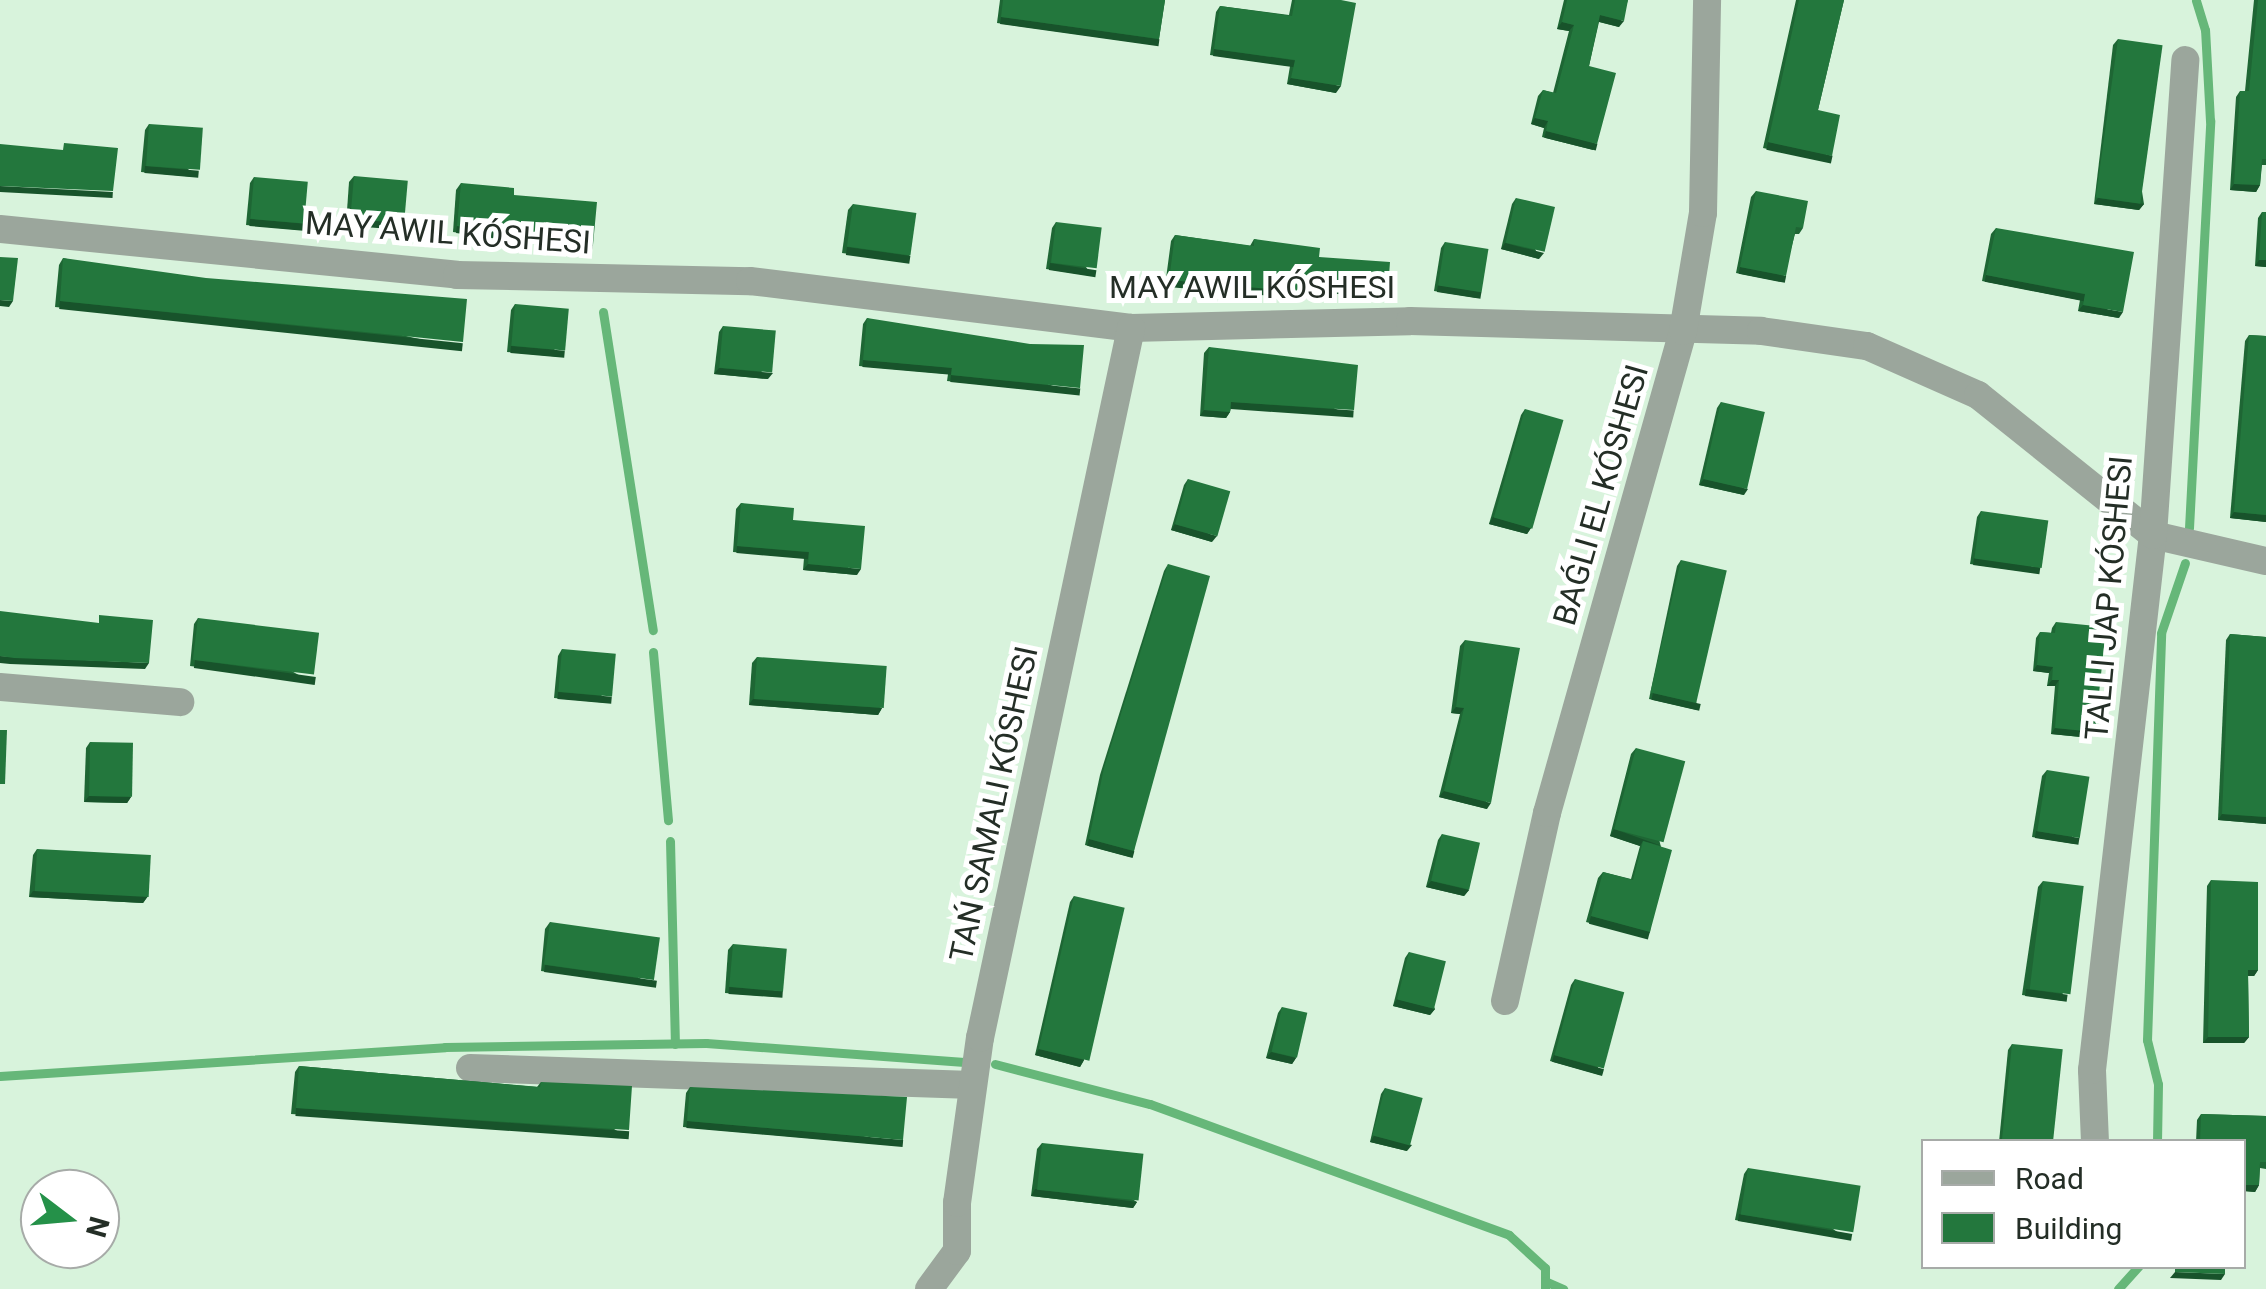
<!DOCTYPE html>
<html>
<head>
<meta charset="utf-8">
<style>
  body { margin:0 }
  #map { position:relative; width:2266px; height:1289px; overflow:hidden; background:#d8f3dc; font-family:Roboto,sans-serif }
  div>[style] { position:absolute }
  [style*='--x'] { left:calc(var(--x)*1px); top:calc(var(--y)*1px); width:calc(var(--w)*1px); rotate:calc(var(--a)*1deg) }
  .stream>* { height:9px; margin:-4.5px; padding:0 4.5px; transform-origin:4.5px; border-radius:4.5px; background:#66b779 }
  .minor>* { height:28px; margin:-14px; padding:0 14px; transform-origin:14px; border-radius:14px; background:#9ba69c }
  .wall>* { inset:0; background:#1e6634 }
  .shaded-wall>* { inset:0; background:#18532b; transform-origin:0 0 }
  .building>* { inset:0; background:#23773d; transform-origin:0 0 }
  span { translate:-50% -50%; white-space:nowrap; text-align:center; line-height:1.15; -webkit-text-stroke:10px #fff; paint-order:stroke }
  .street-label { font-size:32px; color:#242e26 }
  .legend { position:absolute; left:1921px; top:1139px; width:325px; height:130px; box-sizing:border-box; background:#fff; border:2px solid #a7aba8; margin:0; padding:12px 18px; list-style:none; font-size:30px; color:#242e26 }
  .legend li { display:flex; align-items:center; gap:20px; height:50px }
  .legend b { width:50px; border:2px solid #a7aba8 }
  .north { position:absolute; left:20px; top:1169px; width:100px; height:100px; box-sizing:border-box; background:#fff; border:2px solid #a7aba8; border-radius:50%; rotate:106deg; font-size:28px; font-weight:700; line-height:40px; text-align:center; color:#242e26 }
  .north::after { content:''; display:block; margin:auto; width:35px; height:45px; background:#259149; clip-path:polygon(50% 0,100% 100%,50% 72%,0 100%) }
</style>
</head>
<body>
<div id="map">
  <div class="stream">
    <i style="--x:603;--y:312;--w:322;--a:81.1"></i>
    <i style="--x:2189;--y:528;--w:408;--a:-87"></i>
    <i style="--x:2210;--y:121;--w:91;--a:-93.1"></i>
    <i style="--x:2205;--y:30;--w:31;--a:-107"></i>
    <i style="--x:653;--y:652;--w:169;--a:84.9"></i>
    <i style="--x:670;--y:841;--w:203;--a:88.6"></i>
    <i style="--x:995;--y:1064;--w:160;--a:14.5"></i>
    <i style="--x:1150;--y:1104;--w:382;--a:20"></i>
    <i style="--x:1509;--y:1235;--w:49;--a:42.5"></i>
    <i style="--x:1545;--y:1268;--w:21;--a:90"></i>
    <i style="--x:0;--y:1076;--w:446;--a:-3.7"></i>
    <i style="--x:445;--y:1047;--w:261;--a:-0.9"></i>
    <i style="--x:706;--y:1043;--w:259;--a:4.2"></i>
    <i style="--x:2157;--y:1142;--w:58;--a:-89"></i>
    <i style="--x:2158;--y:1084;--w:45;--a:-104"></i>
    <i style="--x:2147;--y:1040;--w:407;--a:-88"></i>
    <i style="--x:2161;--y:633;--w:74;--a:-71.1"></i>
    <i style="--x:1545;--y:1281;--w:20;--a:24"></i>
    <i style="--x:2118;--y:1289;--w:31;--a:-48"></i>
  </div>
  <div class="minor">
    <i style="--x:0;--y:229;--w:459;--a:5.7"></i>
    <i style="--x:457;--y:275;--w:293;--a:1.2"></i>
    <i style="--x:750;--y:281;--w:384;--a:7"></i>
    <i style="--x:1131;--y:328;--w:279;--a:-1.4"></i>
    <i style="--x:1410;--y:321;--w:351;--a:1.6"></i>
    <i style="--x:1761;--y:331;--w:107;--a:8.1"></i>
    <i style="--x:1867;--y:346;--w:121;--a:23.8"></i>
    <i style="--x:1978;--y:395;--w:224;--a:38.7"></i>
    <i style="--x:2153;--y:535;--w:116;--a:13"></i>
    <i style="--x:0;--y:687;--w:181;--a:4.8"></i>
    <i style="--x:1505;--y:1001;--w:193;--a:-77.4"></i>
    <i style="--x:1547;--y:813;--w:501;--a:-74.24"></i>
    <i style="--x:1683;--y:331;--w:120;--a:-80.4"></i>
    <i style="--x:1703;--y:213;--w:213;--a:-88.9"></i>
    <i style="--x:470;--y:1068;--w:503;--a:1.94"></i>
    <i style="--x:2095;--y:1142;--w:72;--a:-92.4"></i>
    <i style="--x:2092;--y:1070;--w:538;--a:-83.5"></i>
    <i style="--x:2153;--y:535;--w:476;--a:-86.1"></i>
    <i style="--x:929;--y:1289;--w:47;--a:-53.6"></i>
    <i style="--x:957;--y:1251;--w:48;--a:-90"></i>
    <i style="--x:957;--y:1203;--w:167;--a:-82.1"></i>
    <i style="--x:980;--y:1038;--w:726;--a:-77.99"></i>
  </div>
  <div class="wall">
    <i style="clip-path:polygon(1000px 0,1165px 0,1159px 39px,1155px 45px,997px 23px)"></i>
    <i style="clip-path:polygon(1292px 0,1341px 0,1336px 93px,1287px 84px,1290px 66px,1210px 55px,1216px 12px,1220px 6px,1289px 15px)"></i>
    <i style="clip-path:polygon(1564px 0,1628px 0,1619px 27px,1599px 22px,1589px 66px,1593px 150px,1542px 137px,1544px 128px,1531px 124px,1538px 96px,1543px 90px,1553px 93px,1569px 31px,1557px 29px)"></i>
    <i style="clip-path:polygon(1796px 0,1844px 0,1818px 110px,1828px 162px,1763px 148px)"></i>
    <i style="clip-path:polygon(2254px 0,2266px 0,2266px 165px,2262px 165px,2260px 185px,2256px 192px,2230px 190px,2236px 97px,2240px 91px,2245px 91px)"></i>
    <i style="clip-path:polygon(2118px 39px,2144px 204px,2139px 210px,2094px 204px,2113px 45px)"></i>
    <i style="clip-path:polygon(149px 124px,195px 177px,141px 172px,145px 130px)"></i>
    <i style="clip-path:polygon(354px 176px,404px 223px,400px 229px,346px 225px,349px 182px)"></i>
    <i style="clip-path:polygon(254px 177px,304px 224px,300px 230px,246px 225px,250px 183px)"></i>
    <i style="clip-path:polygon(461px 183px,593px 245px,588px 251px,453px 232px,456px 190px)"></i>
    <i style="clip-path:polygon(1756px 191px,1803px 228px,1799px 234px,1795px 234px,1782px 282px,1736px 273px,1751px 197px)"></i>
    <i style="clip-path:polygon(1516px 198px,1539px 259px,1501px 249px,1512px 204px)"></i>
    <i style="clip-path:polygon(853px 204px,910px 256px,906px 262px,842px 253px,848px 210px)"></i>
    <i style="clip-path:polygon(2262px 212px,2266px 267px,2255px 266px,2258px 218px)"></i>
    <i style="clip-path:polygon(1056px 222px,1092px 276px,1046px 269px,1052px 228px)"></i>
    <i style="clip-path:polygon(1996px 228px,2119px 318px,2078px 311px,2080px 300px,1982px 281px,1991px 234px)"></i>
    <i style="clip-path:polygon(1175px 235px,1250px 246px,1254px 239px,1319px 257px,1384px 296px,1315px 290px,1310px 299px,1165px 286px,1171px 241px)"></i>
    <i style="clip-path:polygon(1445px 242px,1481px 292px,1477px 298px,1434px 291px,1441px 248px)"></i>
    <i style="clip-path:polygon(63px 258px,459px 348px,55px 307px,59px 265px)"></i>
    <i style="clip-path:polygon(515px 304px,561px 357px,507px 352px,511px 310px)"></i>
    <i style="clip-path:polygon(867px 318px,1075px 394px,947px 381px,948px 374px,859px 366px,863px 324px)"></i>
    <i style="clip-path:polygon(723px 326px,768px 379px,714px 374px,719px 332px)"></i>
    <i style="clip-path:polygon(2249px 335px,2266px 336px,2266px 522px,2230px 518px,2245px 341px)"></i>
    <i style="clip-path:polygon(1209px 347px,1350px 416px,1231px 408px,1230px 412px,1226px 418px,1200px 416px,1204px 353px)"></i>
    <i style="clip-path:polygon(1721px 402px,1744px 495px,1699px 485px,1717px 408px)"></i>
    <i style="clip-path:polygon(1525px 409px,1531px 528px,1527px 534px,1489px 524px,1521px 415px)"></i>
    <i style="clip-path:polygon(1188px 479px,1212px 542px,1171px 530px,1184px 485px)"></i>
    <i style="clip-path:polygon(741px 503px,793px 520px,857px 575px,803px 570px,804px 558px,733px 552px,736px 509px)"></i>
    <i style="clip-path:polygon(1981px 511px,2036px 573px,1970px 564px,1977px 517px)"></i>
    <i style="clip-path:polygon(1681px 560px,1697px 710px,1649px 699px,1677px 566px)"></i>
    <i style="clip-path:polygon(1168px 564px,1134px 851px,1130px 857px,1085px 845px,1100px 775px,1164px 571px)"></i>
    <i style="clip-path:polygon(198px 618px,311px 682px,190px 666px,194px 624px)"></i>
    <i style="clip-path:polygon(2056px 622px,2095px 732px,2091px 738px,2051px 734px,2055px 686px,2047px 686px,2049px 673px,2033px 671px,2036px 638px,2040px 632px,2051px 633px,2052px 628px)"></i>
    <i style="clip-path:polygon(2230px 634px,2266px 637px,2266px 824px,2218px 820px,2226px 640px)"></i>
    <i style="clip-path:polygon(1465px 640px,1487px 809px,1439px 797px,1460px 714px,1451px 713px,1460px 646px)"></i>
    <i style="clip-path:polygon(562px 649px,608px 703px,554px 698px,558px 656px)"></i>
    <i style="clip-path:polygon(757px 657px,882px 708px,878px 715px,749px 705px,752px 663px)"></i>
    <i style="clip-path:polygon(90px 742px,131px 797px,127px 803px,84px 802px,86px 748px)"></i>
    <i style="clip-path:polygon(1636px 748px,1661px 847px,1650px 932px,1646px 938px,1586px 922px,1598px 878px,1603px 872px,1631px 879px,1640px 846px,1610px 836px,1631px 754px)"></i>
    <i style="clip-path:polygon(2047px 770px,2075px 844px,2032px 837px,2042px 776px)"></i>
    <i style="clip-path:polygon(1442px 834px,1469px 890px,1464px 896px,1426px 887px,1438px 840px)"></i>
    <i style="clip-path:polygon(37px 849px,148px 896px,143px 903px,29px 897px,33px 855px)"></i>
    <i style="clip-path:polygon(2211px 880px,2258px 970px,2254px 976px,2248px 976px,2249px 1037px,2244px 1043px,2203px 1043px,2207px 886px)"></i>
    <i style="clip-path:polygon(2043px 881px,2064px 1001px,2022px 995px,2038px 887px)"></i>
    <i style="clip-path:polygon(1074px 896px,1084px 1060px,1080px 1067px,1035px 1055px,1070px 902px)"></i>
    <i style="clip-path:polygon(550px 922px,652px 986px,541px 971px,545px 929px)"></i>
    <i style="clip-path:polygon(733px 944px,779px 997px,725px 993px,728px 950px)"></i>
    <i style="clip-path:polygon(1409px 952px,1435px 1009px,1430px 1015px,1393px 1006px,1405px 958px)"></i>
    <i style="clip-path:polygon(1575px 979px,1600px 1075px,1550px 1061px,1571px 985px)"></i>
    <i style="clip-path:polygon(1282px 1007px,1296px 1058px,1292px 1064px,1266px 1058px,1278px 1013px)"></i>
    <i style="clip-path:polygon(2012px 1044px,2050px 1142px,1999px 1142px,2008px 1050px)"></i>
    <i style="clip-path:polygon(299px 1066px,537px 1087px,541px 1082px,625px 1136px,291px 1114px,295px 1072px)"></i>
    <i style="clip-path:polygon(690px 1087px,899px 1146px,683px 1127px,686px 1093px)"></i>
    <i style="clip-path:polygon(1385px 1088px,1407px 1151px,1370px 1142px,1381px 1094px)"></i>
    <i style="clip-path:polygon(2201px 1114px,2266px 1116px,2266px 1169px,2260px 1168px,2259px 1185px,2255px 1192px,2244px 1191px,2244px 1142px,2196px 1142px,2197px 1120px)"></i>
    <i style="clip-path:polygon(1042px 1143px,1137px 1202px,1133px 1208px,1031px 1196px,1037px 1149px)"></i>
    <i style="clip-path:polygon(1748px 1168px,1847px 1239px,1735px 1220px,1744px 1174px)"></i>
  </div>
  <div class="shaded-wall">
    <i style="clip-path:polygon(1600px 15px,1624px 21px,1619px 27px,1596px 21px)"></i>
    <i style="left:1001px;top:17px;width:160px;height:7px;rotate:8deg"></i>
    <i style="clip-path:polygon(1562px 22px,1574px 25px,1569px 31px,1557px 29px)"></i>
    <i style="left:1214px;top:49px;width:82px;height:7px;rotate:8deg"></i>
    <i style="clip-path:polygon(1291px 78px,1341px 86px,1336px 93px,1287px 84px)"></i>
    <i style="clip-path:polygon(1535px 118px,1548px 121px,1544px 128px,1531px 124px)"></i>
    <i style="left:1546px;top:131px;width:53px;height:7px;rotate:14deg"></i>
    <i style="left:1768px;top:142px;width:66px;height:8px;rotate:12deg"></i>
    <i style="left:145px;top:166px;width:54px;height:7px;rotate:5deg"></i>
    <i style="clip-path:polygon(2234px 184px,2260px 185px,2256px 192px,2230px 190px)"></i>
    <i style="left:0;top:186px;width:113px;height:6px;rotate:3deg"></i>
    <i style="clip-path:polygon(2098px 198px,2144px 204px,2139px 210px,2094px 204px)"></i>
    <i style="left:250px;top:219px;width:54px;height:7px;rotate:5deg"></i>
    <i style="left:350px;top:219px;width:54px;height:7px;rotate:4deg"></i>
    <i style="left:457px;top:226px;width:137px;height:7px;rotate:8deg"></i>
    <i style="clip-path:polygon(1505px 243px,1544px 253px,1539px 259px,1501px 249px)"></i>
    <i style="left:847px;top:247px;width:64px;height:8px;rotate:8deg"></i>
    <i style="clip-path:polygon(2259px 260px,2266px 260px,2266px 267px,2255px 266px)"></i>
    <i style="left:1050px;top:263px;width:47px;height:7px;rotate:9deg"></i>
    <i style="left:1740px;top:267px;width:47px;height:7px;rotate:11deg"></i>
    <i style="left:1986px;top:275px;width:101px;height:7px;rotate:11deg"></i>
    <i style="left:1169px;top:280px;width:147px;height:7px;rotate:5deg"></i>
    <i style="left:1316px;top:284px;width:72px;height:8px;rotate:5deg"></i>
    <i style="left:1438px;top:285px;width:44px;height:7px;rotate:9deg"></i>
    <i style="clip-path:polygon(0 300px,13px 301px,9px 307px,0 306px)"></i>
    <i style="left:60px;top:301px;width:405px;height:8px;rotate:6deg"></i>
    <i style="clip-path:polygon(2083px 305px,2123px 312px,2119px 318px,2078px 311px)"></i>
    <i style="left:511px;top:346px;width:54px;height:7px;rotate:5deg"></i>
    <i style="left:863px;top:360px;width:89px;height:7px;rotate:5deg"></i>
    <i style="clip-path:polygon(719px 368px,773px 373px,768px 379px,714px 374px)"></i>
    <i style="left:951px;top:375px;width:130px;height:7px;rotate:6deg"></i>
    <i style="left:1231px;top:402px;width:123px;height:7px;rotate:4deg"></i>
    <i style="clip-path:polygon(1204px 410px,1230px 412px,1226px 418px,1200px 416px)"></i>
    <i style="clip-path:polygon(1704px 479px,1748px 489px,1744px 495px,1699px 485px)"></i>
    <i style="clip-path:polygon(2234px 512px,2266px 515px,2266px 522px,2230px 518px)"></i>
    <i style="clip-path:polygon(1493px 517px,1531px 528px,1527px 534px,1489px 524px)"></i>
    <i style="clip-path:polygon(1175px 524px,1217px 536px,1212px 542px,1171px 530px)"></i>
    <i style="left:737px;top:546px;width:72px;height:7px;rotate:5deg"></i>
    <i style="left:1974px;top:558px;width:67px;height:7px;rotate:8deg"></i>
    <i style="clip-path:polygon(808px 564px,861px 569px,857px 575px,803px 570px)"></i>
    <i style="clip-path:polygon(0 656px,149px 663px,145px 669px,10px 664px,0 663px)"></i>
    <i style="left:195px;top:660px;width:122px;height:8px;rotate:8deg"></i>
    <i style="clip-path:polygon(2037px 665px,2053px 667px,2049px 673px,2033px 671px)"></i>
    <i style="clip-path:polygon(2052px 680px,2059px 680px,2055px 686px,2047px 686px)"></i>
    <i style="left:558px;top:692px;width:54px;height:7px;rotate:5deg"></i>
    <i style="left:1653px;top:693px;width:49px;height:7px;rotate:13deg"></i>
    <i style="clip-path:polygon(753px 699px,882px 708px,878px 715px,749px 705px)"></i>
    <i style="clip-path:polygon(1456px 707px,1464px 708px,1460px 714px,1451px 713px)"></i>
    <i style="clip-path:polygon(2055px 728px,2095px 732px,2091px 738px,2051px 734px)"></i>
    <i style="clip-path:polygon(1444px 791px,1491px 803px,1487px 809px,1439px 797px)"></i>
    <i style="clip-path:polygon(89px 796px,131px 797px,127px 803px,84px 802px)"></i>
    <i style="clip-path:polygon(2222px 814px,2266px 817px,2266px 824px,2218px 820px)"></i>
    <i style="clip-path:polygon(1614px 829px,1662px 846px,1643px 841px,1640px 846px,1610px 836px)"></i>
    <i style="left:2036px;top:831px;width:44px;height:7px;rotate:9deg"></i>
    <i style="left:1089px;top:839px;width:47px;height:7px;rotate:15deg"></i>
    <i style="clip-path:polygon(1431px 881px,1469px 890px,1464px 896px,1426px 887px)"></i>
    <i style="clip-path:polygon(33px 891px,148px 896px,143px 903px,29px 897px)"></i>
    <i style="left:1591px;top:916px;width:61px;height:8px;rotate:15deg"></i>
    <i style="left:545px;top:965px;width:113px;height:7px;rotate:8deg"></i>
    <i style="clip-path:polygon(2248px 970px,2258px 970px,2254px 976px,2244px 976px)"></i>
    <i style="left:729px;top:987px;width:54px;height:7px;rotate:4deg"></i>
    <i style="left:2026px;top:989px;width:42px;height:7px;rotate:8deg"></i>
    <i style="clip-path:polygon(1397px 999px,1435px 1009px,1430px 1015px,1393px 1006px)"></i>
    <i style="clip-path:polygon(2208px 1037px,2249px 1037px,2244px 1043px,2203px 1043px)"></i>
    <i style="clip-path:polygon(1039px 1049px,1084px 1060px,1080px 1067px,1035px 1055px)"></i>
    <i style="clip-path:polygon(1271px 1052px,1296px 1058px,1292px 1064px,1266px 1058px)"></i>
    <i style="left:1554px;top:1055px;width:52px;height:7px;rotate:16deg"></i>
    <i style="left:296px;top:1108px;width:334px;height:8px;rotate:4deg"></i>
    <i style="left:687px;top:1121px;width:217px;height:7px;rotate:5deg"></i>
    <i style="clip-path:polygon(1374px 1136px,1412px 1145px,1407px 1151px,1370px 1142px)"></i>
    <i style="clip-path:polygon(2244px 1185px,2259px 1185px,2255px 1192px,2244px 1191px)"></i>
    <i style="clip-path:polygon(1035px 1189px,1137px 1202px,1133px 1208px,1031px 1196px)"></i>
    <i style="left:1739px;top:1214px;width:115px;height:7px;rotate:10deg"></i>
    <i style="clip-path:polygon(2175px 1272px,2225px 1274px,2221px 1280px,2170px 1278px)"></i>
  </div>
  <div class="building">
    <i style="clip-path:polygon(1003px 0,1165px 0,1159px 39px,1001px 17px)"></i>
    <i style="clip-path:polygon(1295px 0,1341px 0,1356px 3px,1341px 86px,1291px 78px,1295px 60px,1214px 49px,1220px 6px,1292px 16px)"></i>
    <i style="clip-path:polygon(1567px 0,1628px 0,1624px 21px,1600px 15px,1589px 66px,1616px 73px,1597px 144px,1546px 131px,1548px 121px,1535px 118px,1543px 90px,1556px 93px,1574px 25px,1562px 22px)"></i>
    <i style="clip-path:polygon(1799px 0,1844px 0,1818px 110px,1840px 115px,1832px 156px,1768px 142px)"></i>
    <i style="clip-path:polygon(2258px 0,2266px 0,2266px 159px,2262px 159px,2260px 185px,2234px 184px,2240px 91px,2249px 91px)"></i>
    <i style="left:2118px;top:39px;width:45px;height:160px;rotate:8deg"></i>
    <i style="left:149px;top:124px;width:54px;height:42px;rotate:4deg"></i>
    <i style="clip-path:polygon(64px 143px,118px 148px,113px 191px,0 186px,0 144px,63px 150px)"></i>
    <i style="left:354px;top:176px;width:54px;height:43px;rotate:5deg"></i>
    <i style="left:254px;top:177px;width:54px;height:42px;rotate:5deg"></i>
    <i style="clip-path:polygon(461px 183px,514px 188px,514px 195px,597px 202px,593px 245px,457px 226px)"></i>
    <i style="clip-path:polygon(1756px 191px,1808px 201px,1803px 228px,1796px 227px,1786px 276px,1740px 267px)"></i>
    <i style="left:1516px;top:198px;width:40px;height:46px;rotate:13deg"></i>
    <i style="left:853px;top:204px;width:64px;height:43px;rotate:8deg"></i>
    <i style="clip-path:polygon(2262px 212px,2266px 212px,2266px 260px,2259px 260px)"></i>
    <i style="left:1056px;top:222px;width:46px;height:41px;rotate:7deg"></i>
    <i style="clip-path:polygon(1996px 228px,2134px 252px,2123px 312px,2083px 305px,2085px 294px,1986px 275px)"></i>
    <i style="clip-path:polygon(1175px 235px,1254px 246px,1254px 239px,1320px 248px,1319px 257px,1390px 262px,1388px 290px,1316px 284px,1315px 293px,1169px 280px)"></i>
    <i style="left:1445px;top:242px;width:44px;height:44px;rotate:9deg"></i>
    <i style="clip-path:polygon(0 257px,18px 258px,13px 301px,0 300px)"></i>
    <i style="clip-path:polygon(63px 258px,206px 278px,467px 299px,463px 342px,60px 301px)"></i>
    <i style="left:515px;top:304px;width:54px;height:42px;rotate:5deg"></i>
    <i style="clip-path:polygon(867px 318px,1030px 344px,1084px 345px,1080px 388px,951px 375px,952px 368px,863px 360px)"></i>
    <i style="left:723px;top:326px;width:53px;height:42px;rotate:5deg"></i>
    <i style="clip-path:polygon(2249px 335px,2266px 336px,2266px 515px,2234px 512px)"></i>
    <i style="clip-path:polygon(1209px 347px,1358px 365px,1354px 410px,1231px 402px,1230px 412px,1204px 410px)"></i>
    <i style="left:1721px;top:402px;width:45px;height:79px;rotate:13deg"></i>
    <i style="left:1525px;top:409px;width:40px;height:113px;rotate:16deg"></i>
    <i style="left:1188px;top:479px;width:44px;height:47px;rotate:16deg"></i>
    <i style="clip-path:polygon(741px 503px,794px 508px,793px 520px,865px 526px,861px 569px,808px 564px,809px 552px,737px 546px)"></i>
    <i style="left:1981px;top:511px;width:68px;height:48px;rotate:8deg"></i>
    <i style="left:1681px;top:560px;width:47px;height:136px;rotate:13deg"></i>
    <i style="clip-path:polygon(1168px 564px,1210px 576px,1134px 851px,1089px 839px,1104px 768px)"></i>
    <i style="clip-path:polygon(0 611px,99px 623px,99px 615px,153px 620px,149px 663px,14px 658px,0 656px)"></i>
    <i style="left:198px;top:618px;width:122px;height:42px;rotate:7deg"></i>
    <i style="clip-path:polygon(2056px 622px,2106px 627px,2095px 732px,2055px 728px,2059px 680px,2052px 680px,2053px 667px,2037px 665px,2040px 632px,2055px 633px)"></i>
    <i style="clip-path:polygon(2230px 634px,2266px 637px,2266px 817px,2222px 814px)"></i>
    <i style="clip-path:polygon(1465px 640px,1520px 648px,1491px 803px,1444px 791px,1464px 708px,1456px 707px)"></i>
    <i style="left:562px;top:649px;width:54px;height:43px;rotate:5deg"></i>
    <i style="left:757px;top:657px;width:130px;height:42px;rotate:4deg"></i>
    <i style="clip-path:polygon(0 730px,7px 730px,5px 784px,0 784px)"></i>
    <i style="left:90px;top:742px;width:43px;height:54px;rotate:1deg"></i>
    <i style="left:1636px;top:748px;width:51px;height:84px;rotate:15deg"></i>
    <i style="left:2047px;top:770px;width:43px;height:62px;rotate:9deg"></i>
    <i style="left:1442px;top:834px;width:39px;height:48px;rotate:13deg"></i>
    <i style="clip-path:polygon(1643px 841px,1672px 850px,1650px 932px,1591px 916px,1603px 872px,1633px 880px)"></i>
    <i style="left:37px;top:849px;width:114px;height:42px;rotate:3deg"></i>
    <i style="clip-path:polygon(2211px 880px,2258px 882px,2258px 970px,2248px 970px,2249px 1037px,2208px 1037px)"></i>
    <i style="left:2043px;top:881px;width:41px;height:109px;rotate:7deg"></i>
    <i style="left:1074px;top:896px;width:52px;height:157px;rotate:13deg"></i>
    <i style="left:550px;top:922px;width:111px;height:43px;rotate:8deg"></i>
    <i style="left:733px;top:944px;width:54px;height:43px;rotate:5deg"></i>
    <i style="left:1409px;top:952px;width:38px;height:49px;rotate:14deg"></i>
    <i style="left:1575px;top:979px;width:51px;height:79px;rotate:15deg"></i>
    <i style="left:1282px;top:1007px;width:26px;height:46px;rotate:13deg"></i>
    <i style="left:2012px;top:1044px;width:51px;height:98px;rotate:6deg"></i>
    <i style="clip-path:polygon(299px 1066px,540px 1087px,541px 1082px,632px 1086px,629px 1130px,296px 1108px)"></i>
    <i style="clip-path:polygon(690px 1087px,907px 1097px,903px 1140px,687px 1121px)"></i>
    <i style="left:1385px;top:1088px;width:39px;height:49px;rotate:15deg"></i>
    <i style="clip-path:polygon(2201px 1114px,2266px 1116px,2266px 1162px,2260px 1162px,2259px 1185px,2244px 1185px,2244px 1142px,2200px 1142px)"></i>
    <i style="left:1042px;top:1143px;width:102px;height:47px;rotate:6deg"></i>
    <i style="left:1748px;top:1168px;width:114px;height:47px;rotate:9deg"></i>
    <i style="clip-path:polygon(2175px 1266px,2225px 1266px,2225px 1274px,2175px 1272px)"></i>
  </div>
  <div class="street-label">
    <span style="left:448px;top:233px;rotate:4deg">MAY AWIL KÓSHESI</span>
    <span style="left:1252px;top:287px">MAY AWIL KÓSHESI</span>
    <span style="left:1601px;top:495px;rotate:-74deg">BAǴLI EL KÓSHESI</span>
    <span style="left:2109px;top:598px;rotate:-85deg">TALLI JAP KÓSHESI</span>
    <span style="left:994px;top:804px;rotate:-78deg">TAŃ SAMALI KÓSHESI</span>
  </div>
  <ul class="legend">
  <li><b style="height:12px;background:#9ba69c"></b>Road</li>
  <li><b style="height:28px;background:#23773d"></b>Building</li>
  </ul>
  <div class="north">N</div>
</div>
</body>
</html>
